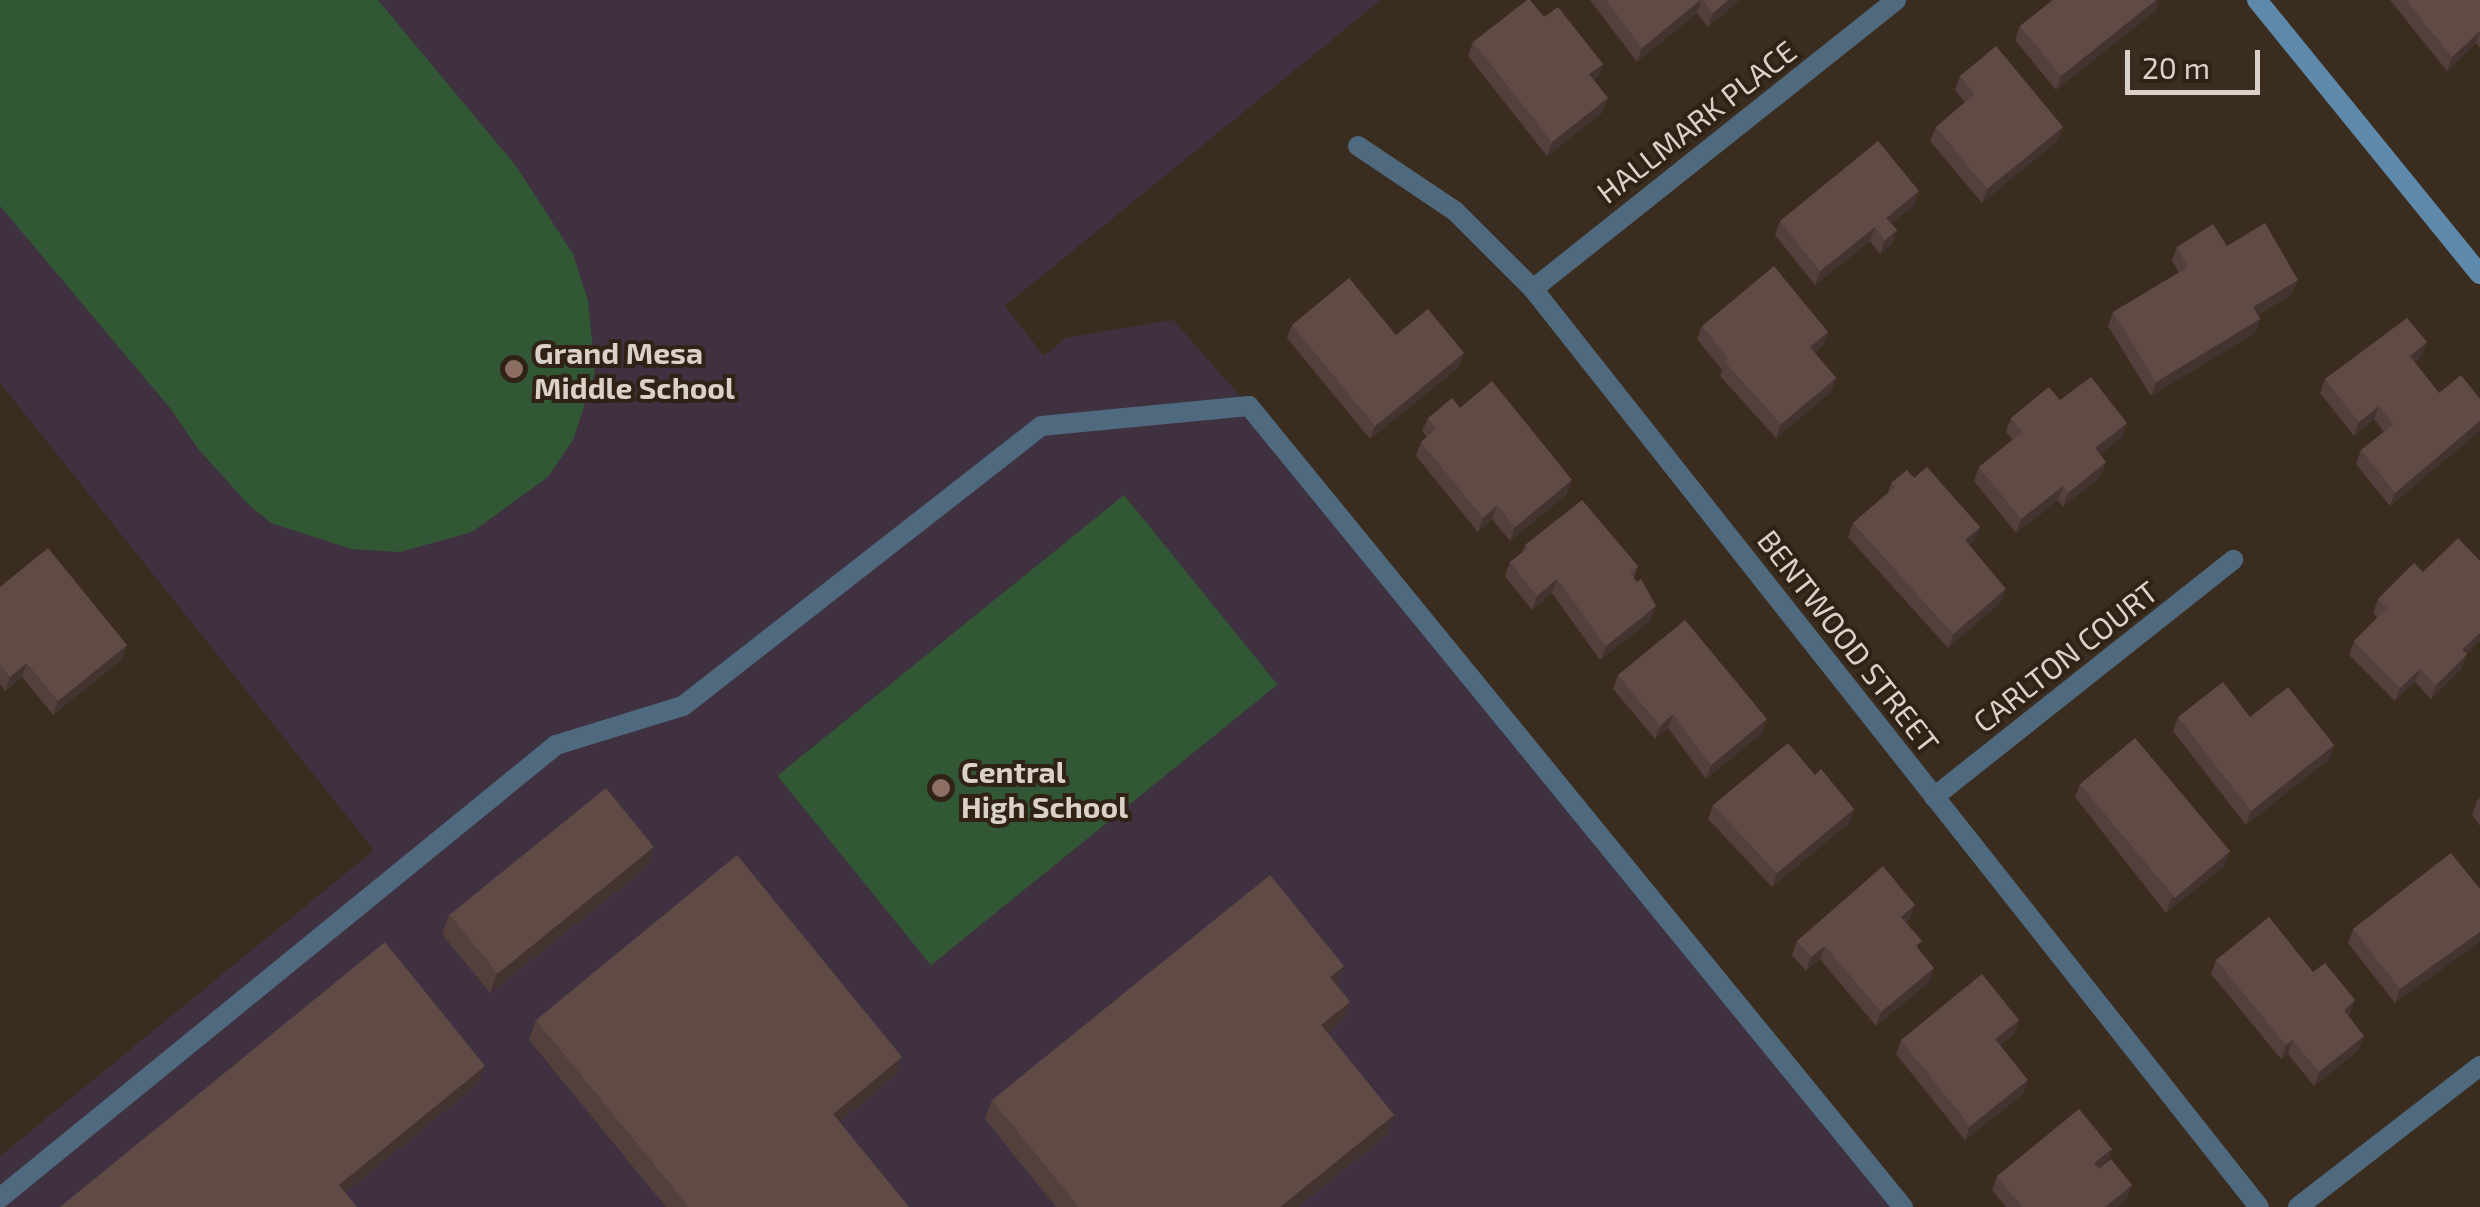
<!DOCTYPE html>
<html>
<head>
<meta charset="utf-8">
<style>
  body { margin:0 }
  #map { position:relative; width:2480px; height:1207px; overflow:hidden; background:#3a2c1e; font-family:"Exo 2",sans-serif }
  div>[style] { position:absolute }
  [style*='--x'] { left:calc(var(--x)*1px); top:calc(var(--y)*1px); width:calc(var(--w)*1px); rotate:calc(var(--a)*1deg) }
  .education>* { inset:0; background:#3f313f }
  .green>* { inset:0; background:#315735; transform-origin:0 0 }
  .lane>* { height:20px; margin:-10px; padding:0 10px; transform-origin:10px; border-radius:10px; background:#4f697e }
  .street>* { height:20px; margin:-10px; padding:0 10px; transform-origin:10px; border-radius:10px; background:#4f697e }
  .secondary>* { height:20px; margin:-10px; padding:0 10px; transform-origin:10px; border-radius:10px; background:#5f89aa }
  .wall>* { inset:0; background:#53403c }
  .shaded-wall>* { inset:0; background:#433431 }
  .building>* { inset:0; background:#604a46; transform-origin:0 0 }
  .dots>* { width:28px; height:28px; translate:-50% -50%; box-sizing:border-box; border:5px solid #302215; border-radius:50% }
  span { translate:-50% -50%; white-space:nowrap; text-align:center; line-height:1.15; -webkit-text-stroke:8px #302215; paint-order:stroke }
  .street-label { font-size:30px; color:#dad1c8 }
  .poi-label { font-size:30px; color:#dad1c8; font-weight:700 }
  .left { translate:0 -50%; text-align:left }
  .scale { position:absolute; left:2125px; top:50px; width:135px; height:45px; box-sizing:border-box; border:5px solid #dad1c8; border-top:0; padding-left:12px; font-size:30px; line-height:35px; white-space:nowrap; color:#dad1c8; -webkit-text-stroke:8px #302215; paint-order:stroke }
</style>
</head>
<body>
<div id="map">
  <div class="education">
    <i style="clip-path:polygon(0 0,1381px 0,1005px 306px,1044px 356px,1066px 338px,1173px 320px,1249px 406px,1897px 1207px,0 1207px,0 1156px,374px 850px,0 383px)"></i>
  </div>
  <div class="green">
    <i style="clip-path:polygon(0 0,378px 0,516px 166px,573px 254px,588px 301px,595px 372px,573px 440px,548px 477px,472px 532px,400px 552px,351px 549px,271px 523px,249px 505px,199px 450px,170px 408px,0 206px)"></i>
    <i style="left:1124px;top:495px;width:244px;height:446px;rotate:51deg"></i>
  </div>
  <div class="lane">
    <i style="--x:0;--y:1198;--w:717;--a:-39.17"></i>
    <i style="--x:556;--y:745;--w:133;--a:-17.1"></i>
    <i style="--x:683;--y:706;--w:454;--a:-38"></i>
    <i style="--x:1041;--y:426;--w:209;--a:-5.5"></i>
    <i style="--x:1249;--y:406;--w:1034;--a:50.77"></i>
  </div>
  <div class="street">
    <i style="--x:1358;--y:146;--w:117;--a:33.8"></i>
    <i style="--x:1455;--y:211;--w:110;--a:45"></i>
    <i style="--x:1533;--y:289;--w:1170;--a:51.66"></i>
    <i style="--x:1533;--y:289;--w:464;--a:-38.5"></i>
    <i style="--x:1934;--y:797;--w:382;--a:-38.4"></i>
    <i style="--x:2298;--y:1207;--w:230;--a:-37.8"></i>
  </div>
  <div class="secondary">
    <i style="--x:2257;--y:0;--w:353;--a:50.9"></i>
  </div>
  <div class="wall">
    <i style="clip-path:polygon(1590px 0,1740px 0,1708px 27px,1697px 13px,1637px 62px)"></i>
    <i style="clip-path:polygon(2053px 0,2159px 0,2155px 11px,2056px 90px,2015px 40px,2020px 26px)"></i>
    <i style="clip-path:polygon(2390px 0,2480px 0,2480px 48px,2476px 43px,2447px 71px)"></i>
    <i style="clip-path:polygon(1544px 17px,1603px 64px,1598px 77px,1594px 80px,1603px 112px,1547px 156px,1468px 56px,1473px 42px)"></i>
    <i style="clip-path:polygon(1960px 76px,2063px 127px,2057px 141px,1982px 203px,1930px 141px,1936px 127px,1965px 102px,1955px 90px)"></i>
    <i style="clip-path:polygon(1919px 191px,1914px 205px,1891px 224px,1897px 230px,1892px 244px,1880px 254px,1870px 241px,1815px 285px,1775px 235px,1780px 221px)"></i>
    <i style="clip-path:polygon(2227px 246px,2293px 293px,2258px 315px,2260px 319px,2255px 333px,2151px 396px,2108px 326px,2113px 312px,2179px 273px,2172px 260px,2177px 247px)"></i>
    <i style="clip-path:polygon(1292px 325px,1396px 335px,1464px 353px,1459px 367px,1370px 439px,1287px 338px)"></i>
    <i style="clip-path:polygon(1702px 326px,1828px 332px,1823px 346px,1815px 353px,1836px 378px,1831px 392px,1776px 438px,1720px 376px,1722px 370px,1697px 339px)"></i>
    <i style="clip-path:polygon(2427px 342px,2422px 356px,2414px 362px,2439px 393px,2390px 506px,2356px 464px,2361px 450px,2384px 432px,2374px 419px,2354px 436px,2320px 393px,2325px 379px)"></i>
    <i style="clip-path:polygon(2060px 400px,2127px 423px,2122px 437px,2100px 454px,2106px 462px,2101px 476px,2063px 507px,2058px 500px,2016px 533px,1974px 481px,1979px 467px,2013px 440px,2006px 432px,2011px 418px)"></i>
    <i style="clip-path:polygon(1460px 408px,1567px 494px,1510px 541px,1492px 519px,1478px 532px,1416px 456px,1421px 442px,1427px 437px,1422px 431px,1428px 418px)"></i>
    <i style="clip-path:polygon(1914px 478px,1980px 527px,1975px 540px,1969px 545px,2001px 602px,1948px 648px,1848px 537px,1853px 523px,1888px 493px,1891px 483px)"></i>
    <i style="clip-path:polygon(1525px 545px,1638px 566px,1634px 578px,1651px 620px,1600px 660px,1552px 593px,1532px 610px,1505px 576px,1510px 562px,1522px 553px)"></i>
    <i style="clip-path:polygon(0 587px,127px 645px,122px 659px,53px 715px,22px 677px,5px 691px,0 684px)"></i>
    <i style="clip-path:polygon(2378px 599px,2467px 654px,2462px 668px,2431px 699px,2415px 682px,2395px 701px,2349px 655px,2354px 641px,2378px 618px,2373px 613px)"></i>
    <i style="clip-path:polygon(1618px 675px,1767px 719px,1762px 733px,1706px 779px,1668px 728px,1655px 739px,1613px 689px)"></i>
    <i style="clip-path:polygon(2178px 717px,2250px 717px,2334px 745px,2329px 759px,2246px 825px,2173px 731px)"></i>
    <i style="clip-path:polygon(1815px 775px,1854px 809px,1849px 823px,1772px 887px,1708px 819px,1713px 805px)"></i>
    <i style="clip-path:polygon(2080px 784px,2224px 866px,2166px 913px,2075px 797px)"></i>
    <i style="clip-path:polygon(2480px 798px,2480px 826px,2472px 815px,2477px 801px)"></i>
    <i style="clip-path:polygon(2451px 853px,2395px 1003px,2348px 943px,2353px 929px)"></i>
    <i style="clip-path:polygon(647px 867px,490px 993px,442px 934px,449px 914px)"></i>
    <i style="clip-path:polygon(1910px 919px,1906px 922px,1919px 950px,1929px 982px,1876px 1026px,1820px 959px,1806px 971px,1792px 955px,1797px 941px)"></i>
    <i style="clip-path:polygon(2216px 960px,2313px 972px,2355px 1000px,2348px 1016px,2359px 1050px,2314px 1086px,2288px 1054px,2281px 1059px,2211px 974px)"></i>
    <i style="clip-path:polygon(1344px 966px,1337px 985px,1350px 1002px,1343px 1021px,1328px 1033px,1394px 1115px,1387px 1135px,1298px 1207px,1056px 1207px,985px 1119px,992px 1100px)"></i>
    <i style="clip-path:polygon(536px 1020px,895px 1076px,839px 1122px,909px 1207px,666px 1207px,529px 1040px)"></i>
    <i style="clip-path:polygon(2019px 1020px,2014px 1034px,2000px 1045px,2023px 1094px,1965px 1140px,1896px 1054px,1901px 1040px)"></i>
    <i style="clip-path:polygon(2112px 1149px,2107px 1163px,2127px 1199px,2118px 1207px,2006px 1207px,1992px 1190px,1997px 1176px)"></i>
  </div>
  <div class="shaded-wall">
    <i style="clip-path:polygon(1701px 0,1697px 13px,1637px 62px,1642px 48px)"></i>
    <i style="clip-path:polygon(1728px 0,1740px 0,1708px 27px,1713px 13px)"></i>
    <i style="clip-path:polygon(2156px 0,2159px 0,2155px 11px,2056px 90px,2061px 76px)"></i>
    <i style="clip-path:polygon(2480px 31px,2476px 43px,2447px 71px,2452px 57px)"></i>
    <i style="clip-path:polygon(1603px 64px,1598px 77px,1584px 88px,1589px 74px)"></i>
    <i style="clip-path:polygon(1608px 98px,1603px 112px,1547px 156px,1552px 142px)"></i>
    <i style="clip-path:polygon(2063px 127px,2057px 141px,1982px 203px,1987px 189px)"></i>
    <i style="clip-path:polygon(1919px 191px,1914px 205px,1881px 232px,1886px 218px)"></i>
    <i style="clip-path:polygon(1875px 227px,1870px 241px,1815px 285px,1820px 271px)"></i>
    <i style="clip-path:polygon(1897px 230px,1892px 244px,1880px 254px,1885px 240px)"></i>
    <i style="clip-path:polygon(2298px 280px,2293px 293px,2248px 321px,2253px 307px)"></i>
    <i style="clip-path:polygon(2260px 319px,2255px 333px,2151px 396px,2156px 382px)"></i>
    <i style="clip-path:polygon(1828px 332px,1823px 346px,1805px 361px,1810px 347px)"></i>
    <i style="clip-path:polygon(2427px 342px,2422px 356px,2405px 370px,2410px 356px)"></i>
    <i style="clip-path:polygon(1464px 353px,1459px 367px,1370px 439px,1375px 426px)"></i>
    <i style="clip-path:polygon(1836px 378px,1831px 392px,1776px 438px,1781px 424px)"></i>
    <i style="clip-path:polygon(2379px 406px,2374px 419px,2354px 436px,2359px 422px)"></i>
    <i style="clip-path:polygon(2480px 421px,2480px 431px,2390px 506px,2395px 493px)"></i>
    <i style="clip-path:polygon(2127px 423px,2122px 437px,2090px 462px,2095px 448px)"></i>
    <i style="clip-path:polygon(2106px 462px,2101px 476px,2063px 507px,2068px 493px)"></i>
    <i style="clip-path:polygon(1572px 480px,1567px 494px,1510px 541px,1515px 527px)"></i>
    <i style="clip-path:polygon(2063px 486px,2058px 500px,2016px 533px,2021px 519px)"></i>
    <i style="clip-path:polygon(1497px 505px,1492px 519px,1478px 532px,1483px 518px)"></i>
    <i style="clip-path:polygon(1980px 527px,1975px 540px,1960px 554px,1965px 540px)"></i>
    <i style="clip-path:polygon(1557px 579px,1552px 593px,1532px 610px,1537px 596px)"></i>
    <i style="clip-path:polygon(2006px 589px,2001px 602px,1948px 648px,1953px 634px)"></i>
    <i style="clip-path:polygon(1656px 606px,1651px 620px,1600px 660px,1606px 646px)"></i>
    <i style="clip-path:polygon(2480px 633px,2480px 641px,2467px 654px,2462px 668px,2431px 699px,2436px 685px,2462px 650px)"></i>
    <i style="clip-path:polygon(127px 645px,122px 659px,53px 715px,58px 701px)"></i>
    <i style="clip-path:polygon(27px 663px,22px 677px,5px 691px,10px 677px)"></i>
    <i style="clip-path:polygon(2420px 669px,2415px 682px,2395px 701px,2400px 688px)"></i>
    <i style="clip-path:polygon(1673px 714px,1668px 728px,1655px 739px,1660px 726px)"></i>
    <i style="clip-path:polygon(1767px 719px,1762px 733px,1706px 779px,1711px 765px)"></i>
    <i style="clip-path:polygon(2334px 745px,2329px 759px,2246px 825px,2251px 811px)"></i>
    <i style="clip-path:polygon(1854px 809px,1849px 823px,1772px 887px,1777px 873px)"></i>
    <i style="clip-path:polygon(654px 847px,647px 867px,490px 993px,497px 973px)"></i>
    <i style="clip-path:polygon(2229px 852px,2224px 866px,2166px 913px,2171px 899px)"></i>
    <i style="clip-path:polygon(1915px 905px,1910px 919px,1896px 931px,1901px 917px)"></i>
    <i style="clip-path:polygon(2480px 932px,2480px 942px,2395px 1003px,2400px 989px)"></i>
    <i style="clip-path:polygon(1825px 946px,1820px 959px,1806px 971px,1811px 957px)"></i>
    <i style="clip-path:polygon(1344px 966px,1337px 986px,1330px 977px)"></i>
    <i style="clip-path:polygon(1934px 968px,1929px 982px,1876px 1026px,1881px 1012px)"></i>
    <i style="clip-path:polygon(2355px 1000px,2350px 1014px,2338px 1024px,2344px 1010px)"></i>
    <i style="clip-path:polygon(1350px 1002px,1343px 1021px,1314px 1045px,1321px 1025px)"></i>
    <i style="clip-path:polygon(2019px 1020px,2014px 1034px,1990px 1053px,1995px 1039px)"></i>
    <i style="clip-path:polygon(2364px 1036px,2359px 1050px,2314px 1086px,2319px 1072px)"></i>
    <i style="clip-path:polygon(2293px 1040px,2288px 1054px,2281px 1059px,2286px 1045px)"></i>
    <i style="clip-path:polygon(902px 1057px,895px 1076px,825px 1134px,833px 1114px)"></i>
    <i style="clip-path:polygon(485px 1066px,477px 1085px,332px 1204px,339px 1185px)"></i>
    <i style="clip-path:polygon(2028px 1080px,2023px 1094px,1965px 1140px,1970px 1126px)"></i>
    <i style="clip-path:polygon(1394px 1115px,1387px 1135px,1298px 1207px,1280px 1207px)"></i>
    <i style="clip-path:polygon(2112px 1149px,2107px 1163px,2089px 1177px,2094px 1163px)"></i>
    <i style="clip-path:polygon(2132px 1185px,2127px 1199px,2118px 1207px,2105px 1207px)"></i>
  </div>
  <div class="building">
    <i style="clip-path:polygon(1527px 0,1530px 0,1544px 17px,1558px 7px,1603px 64px,1589px 74px,1608px 98px,1552px 142px,1473px 42px)"></i>
    <i style="clip-path:polygon(1606px 0,1700px 0,1642px 48px)"></i>
    <i style="clip-path:polygon(1703px 0,1728px 0,1713px 13px)"></i>
    <i style="clip-path:polygon(2053px 0,2156px 0,2061px 76px,2020px 26px)"></i>
    <i style="clip-path:polygon(2406px 0,2480px 0,2480px 31px,2452px 57px)"></i>
    <i style="clip-path:polygon(1996px 46px,2063px 127px,1987px 189px,1936px 127px,1975px 94px,1960px 76px)"></i>
    <i style="clip-path:polygon(1878px 141px,1919px 191px,1886px 218px,1897px 230px,1885px 240px,1875px 227px,1820px 271px,1780px 221px)"></i>
    <i style="clip-path:polygon(2265px 223px,2298px 280px,2253px 307px,2260px 319px,2156px 382px,2113px 312px,2188px 267px,2177px 247px,2213px 224px,2227px 246px)"></i>
    <i style="clip-path:polygon(1774px 266px,1828px 332px,1810px 347px,1836px 378px,1781px 424px,1725px 362px,1729px 359px,1702px 326px)"></i>
    <i style="clip-path:polygon(1349px 278px,1396px 335px,1428px 309px,1464px 353px,1375px 426px,1292px 325px)"></i>
    <i style="clip-path:polygon(2407px 318px,2427px 342px,2410px 356px,2439px 393px,2461px 375px,2480px 399px,2480px 421px,2395px 493px,2361px 450px,2394px 424px,2379px 406px,2359px 422px,2325px 379px)"></i>
    <i style="clip-path:polygon(2091px 377px,2127px 423px,2095px 448px,2106px 462px,2068px 493px,2063px 486px,2021px 519px,1979px 467px,2022px 432px,2011px 418px,2049px 387px,2060px 400px)"></i>
    <i style="clip-path:polygon(1492px 381px,1572px 480px,1515px 527px,1497px 505px,1483px 518px,1421px 442px,1436px 429px,1428px 418px,1452px 398px,1460px 408px)"></i>
    <i style="clip-path:polygon(1927px 467px,1980px 527px,1965px 540px,2006px 589px,1953px 634px,1853px 523px,1895px 487px,1891px 483px,1907px 470px,1914px 478px)"></i>
    <i style="clip-path:polygon(1582px 500px,1638px 566px,1630px 573px,1637px 582px,1641px 579px,1656px 606px,1606px 646px,1557px 579px,1537px 596px,1510px 562px,1528px 548px,1525px 545px)"></i>
    <i style="clip-path:polygon(2458px 538px,2480px 561px,2480px 633px,2462px 650px,2467px 654px,2436px 685px,2420px 669px,2400px 688px,2354px 641px,2387px 608px,2378px 599px,2414px 563px,2423px 572px)"></i>
    <i style="clip-path:polygon(48px 548px,127px 645px,58px 701px,27px 663px,10px 677px,0 664px,0 587px)"></i>
    <i style="clip-path:polygon(1685px 620px,1767px 719px,1711px 765px,1673px 714px,1660px 726px,1618px 675px)"></i>
    <i style="clip-path:polygon(2223px 682px,2250px 717px,2288px 687px,2334px 745px,2251px 811px,2178px 717px)"></i>
    <i style="left:2135px;top:738px;width:148px;height:72px;rotate:50deg"></i>
    <i style="clip-path:polygon(1788px 743px,1815px 775px,1821px 769px,1854px 809px,1777px 873px,1713px 805px)"></i>
    <i style="left:606px;top:788px;width:76px;height:201px;rotate:51deg"></i>
    <i style="clip-path:polygon(2451px 853px,2480px 889px,2480px 932px,2400px 989px,2353px 929px)"></i>
    <i style="clip-path:polygon(737px 855px,902px 1057px,833px 1114px,909px 1207px,689px 1207px,536px 1020px)"></i>
    <i style="clip-path:polygon(1883px 866px,1915px 905px,1901px 917px,1922px 941px,1916px 946px,1934px 968px,1881px 1012px,1825px 946px,1811px 957px,1797px 941px)"></i>
    <i style="clip-path:polygon(1270px 875px,1344px 966px,1330px 977px,1350px 1002px,1321px 1025px,1394px 1115px,1280px 1207px,1079px 1207px,992px 1100px)"></i>
    <i style="clip-path:polygon(2269px 917px,2313px 972px,2325px 963px,2355px 1000px,2344px 1010px,2364px 1036px,2319px 1072px,2293px 1040px,2286px 1045px,2216px 960px)"></i>
    <i style="clip-path:polygon(385px 942px,485px 1066px,339px 1185px,357px 1207px,60px 1207px)"></i>
    <i style="clip-path:polygon(1982px 974px,2019px 1020px,1995px 1039px,2028px 1080px,1970px 1126px,1901px 1040px)"></i>
    <i style="clip-path:polygon(2079px 1109px,2112px 1149px,2094px 1163px,2099px 1169px,2111px 1159px,2132px 1185px,2105px 1207px,2022px 1207px,1997px 1176px)"></i>
  </div>
  <div class="dots">
    <i style="left:514px;top:369px;background:#8d6e63"></i>
    <i style="left:941px;top:788px;background:#8d6e63"></i>
  </div>
  <div class="street-label">
    <span style="left:1696px;top:121px;rotate:-38deg">HALLMARK PLACE</span>
    <span style="left:1849px;top:641px;rotate:52deg">BENTWOOD STREET</span>
    <span style="left:2065px;top:656px;rotate:-38deg">CARLTON COURT</span>
  </div>
  <div class="poi-label">
    <span class="left" style="left:534px;top:369px">Grand Mesa<br>Middle School</span>
    <span class="left" style="left:961px;top:788px">Central<br>High School</span>
  </div>
  <div class="scale">20 m</div>
</div>
</body>
</html>
